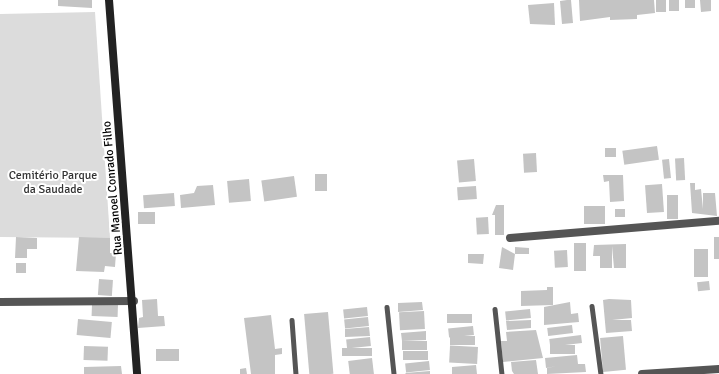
<!DOCTYPE html>
<html>
<head>
<meta charset="utf-8">
<style>
  body { margin:0 }
  #map { position:relative; width:719px; height:374px; overflow:hidden; background:#fff; font-family:Signika,sans-serif }
  div>[style] { position:absolute }
  [style*='--x'] { left:calc(var(--x)*1px); top:calc(var(--y)*1px); width:calc(var(--w)*1px); rotate:calc(var(--a)*1deg) }
  .green>* { inset:0; background:#dcdcdc }
  .building>* { inset:0; background:#c4c4c4; transform-origin:0 0 }
  .lane>* { height:4.5px; margin:-2.25px; padding:0 2.25px; transform-origin:2.25px; border-radius:2.25px; background:#555 }
  .street>* { height:8px; margin:-4px; padding:0 4px; transform-origin:4px; border-radius:4px; background:#555 }
  .secondary>* { height:8px; margin:-4px; padding:0 4px; transform-origin:4px; border-radius:4px; background:#222 }
  span { translate:-50% -50%; white-space:nowrap; text-align:center; line-height:1.15; -webkit-text-stroke:4px #fff; paint-order:stroke }
  .park-label { font-size:12px; color:#333 }
  .street-label { font-size:12px; color:#000 }
</style>
</head>
<body>
<div id="map">
  <div class="green">
    <i style="clip-path:polygon(95px 12px,110px 238px,0 237px,0 14px)"></i>
  </div>
  <div class="building">
    <i style="clip-path:polygon(58px 0,92px 0,92px 8px,58px 6px)"></i>
    <i style="clip-path:polygon(567px 0,571px 0,573px 23px,562px 24px,560px 1px)"></i>
    <i style="clip-path:polygon(579px 0,654px 0,655px 13px,637px 15px,637px 19px,610px 20px,610px 17px,580px 21px)"></i>
    <i style="left:656px;top:0;width:10px;height:12px"></i>
    <i style="left:669px;top:0;width:10px;height:11px"></i>
    <i style="left:685px;top:0;width:10px;height:8px"></i>
    <i style="clip-path:polygon(700px 0,711px 0,711px 11px,701px 12px)"></i>
    <i style="clip-path:polygon(554px 3px,555px 25px,530px 24px,528px 5px)"></i>
    <i style="left:657px;top:146px;width:14px;height:35px;rotate:82deg"></i>
    <i style="left:605px;top:148px;width:11px;height:9px"></i>
    <i style="left:536px;top:153px;width:19px;height:13px;rotate:87deg"></i>
    <i style="left:684px;top:158px;width:22px;height:9px;rotate:87deg"></i>
    <i style="left:474px;top:159px;width:22px;height:17px;rotate:85deg"></i>
    <i style="left:669px;top:159px;width:19px;height:7px;rotate:84deg"></i>
    <i style="left:315px;top:174px;width:12px;height:17px"></i>
    <i style="clip-path:polygon(603px 175px,623px 175px,624px 201px,610px 202px,609px 181px,604px 182px)"></i>
    <i style="left:294px;top:176px;width:21px;height:33px;rotate:82deg"></i>
    <i style="left:249px;top:179px;width:22px;height:22px;rotate:85deg"></i>
    <i style="clip-path:polygon(690px 183px,695px 183px,695px 190px,701px 189px,703px 209px,703px 193px,715px 193px,717px 216px,692px 213px)"></i>
    <i style="left:662px;top:184px;width:28px;height:17px;rotate:86deg"></i>
    <i style="clip-path:polygon(213px 185px,215px 205px,181px 208px,180px 195px,194px 193px,197px 186px)"></i>
    <i style="left:476px;top:186px;width:13px;height:19px;rotate:86deg"></i>
    <i style="left:174px;top:193px;width:13px;height:31px;rotate:86deg"></i>
    <i style="left:667px;top:195px;width:11px;height:24px"></i>
    <i style="clip-path:polygon(496px 205px,504px 205px,504px 235px,495px 235px,495px 215px,492px 215px)"></i>
    <i style="left:605px;top:206px;width:18px;height:21px;rotate:90deg"></i>
    <i style="left:615px;top:209px;width:10px;height:8px"></i>
    <i style="left:138px;top:212px;width:17px;height:12px"></i>
    <i style="left:488px;top:217px;width:17px;height:12px;rotate:87deg"></i>
    <i style="clip-path:polygon(16px 237px,37px 238px,37px 249px,27px 249px,27px 258px,15px 258px)"></i>
    <i style="clip-path:polygon(79px 237px,110px 238px,110px 253px,116px 253px,115px 267px,105px 266px,104px 272px,76px 271px)"></i>
    <i style="left:714px;top:237px;width:5px;height:22px"></i>
    <i style="left:574px;top:243px;width:12px;height:28px"></i>
    <i style="clip-path:polygon(626px 244px,626px 268px,614px 268px,612px 246px,612px 268px,600px 268px,600px 256px,593px 256px,594px 245px)"></i>
    <i style="clip-path:polygon(502px 247px,515px 254px,513px 270px,499px 268px)"></i>
    <i style="clip-path:polygon(515px 247px,529px 248px,529px 254px,515px 254px)"></i>
    <i style="left:694px;top:249px;width:14px;height:28px"></i>
    <i style="left:567px;top:250px;width:17px;height:13px;rotate:87deg"></i>
    <i style="clip-path:polygon(468px 254px,484px 254px,483px 264px,468px 263px)"></i>
    <i style="left:16px;top:263px;width:10px;height:10px"></i>
    <i style="left:99px;top:279px;width:14px;height:16px;rotate:4deg"></i>
    <i style="left:709px;top:281px;width:9px;height:12px;rotate:84deg"></i>
    <i style="clip-path:polygon(547px 287px,553px 287px,553px 305px,521px 306px,521px 291px,547px 290px)"></i>
    <i style="clip-path:polygon(157px 299px,158px 316px,164px 316px,165px 326px,138px 328px,139px 318px,143px 317px,142px 300px)"></i>
    <i style="clip-path:polygon(609px 299px,631px 300px,632px 318px,612px 320px,631px 320px,632px 331px,606px 333px,603px 300px)"></i>
    <i style="clip-path:polygon(422px 302px,423px 310px,398px 312px,398px 303px)"></i>
    <i style="clip-path:polygon(570px 302px,571px 314px,578px 313px,579px 322px,544px 325px,544px 307px)"></i>
    <i style="left:92px;top:304px;width:26px;height:12px;rotate:2deg"></i>
    <i style="left:367px;top:307px;width:9px;height:24px;rotate:84deg"></i>
    <i style="left:530px;top:309px;width:9px;height:25px;rotate:84deg"></i>
    <i style="left:424px;top:311px;width:18px;height:25px;rotate:87deg"></i>
    <i style="left:328px;top:312px;width:62px;height:24px;rotate:85deg"></i>
    <i style="left:472px;top:314px;width:9px;height:25px;rotate:90deg"></i>
    <i style="clip-path:polygon(271px 315px,275px 349px,282px 348px,282px 354px,275px 355px,275px 374px,251px 374px,244px 318px)"></i>
    <i style="left:368px;top:317px;width:9px;height:24px;rotate:84deg"></i>
    <i style="left:78px;top:319px;width:34px;height:16px;rotate:5deg"></i>
    <i style="clip-path:polygon(531px 320px,531px 328px,507px 330px,506px 321px)"></i>
    <i style="left:572px;top:325px;width:8px;height:25px;rotate:83deg"></i>
    <i style="left:473px;top:326px;width:9px;height:25px;rotate:84deg"></i>
    <i style="clip-path:polygon(369px 327px,370px 336px,345px 337px,345px 329px)"></i>
    <i style="clip-path:polygon(536px 330px,543px 358px,503px 362px,501px 341px,507px 341px,506px 332px)"></i>
    <i style="clip-path:polygon(426px 331px,426px 340px,402px 341px,401px 333px)"></i>
    <i style="left:581px;top:335px;width:8px;height:32px;rotate:83deg"></i>
    <i style="left:475px;top:336px;width:9px;height:25px;rotate:90deg"></i>
    <i style="left:623px;top:336px;width:34px;height:23px;rotate:85deg"></i>
    <i style="left:370px;top:337px;width:9px;height:24px;rotate:84deg"></i>
    <i style="left:427px;top:341px;width:9px;height:25px;rotate:90deg"></i>
    <i style="left:575px;top:345px;width:9px;height:25px;rotate:90deg"></i>
    <i style="left:84px;top:346px;width:24px;height:14px;rotate:2deg"></i>
    <i style="left:478px;top:347px;width:17px;height:28px;rotate:93deg"></i>
    <i style="left:372px;top:348px;width:8px;height:30px;rotate:90deg"></i>
    <i style="left:156px;top:349px;width:23px;height:12px"></i>
    <i style="left:428px;top:351px;width:9px;height:25px;rotate:90deg"></i>
    <i style="clip-path:polygon(577px 355px,578px 364px,585px 364px,586px 372px,547px 374px,547px 368px,557px 366px,546px 368px,545px 358px)"></i>
    <i style="left:372px;top:358px;width:16px;height:24px;rotate:83deg"></i>
    <i style="clip-path:polygon(536px 360px,538px 374px,514px 374px,512px 371px,511px 362px)"></i>
    <i style="left:429px;top:361px;width:9px;height:24px;rotate:84deg"></i>
    <i style="clip-path:polygon(476px 365px,477px 374px,452px 374px,452px 367px)"></i>
    <i style="clip-path:polygon(121px 366px,122px 374px,84px 374px,84px 367px)"></i>
    <i style="clip-path:polygon(246px 368px,247px 374px,240px 374px,240px 369px)"></i>
    <i style="clip-path:polygon(430px 371px,430px 374px,406px 374px,405px 373px)"></i>
  </div>
  <div class="lane">
    <i style="--x:592;--y:306;--w:69;--a:82.5"></i>
    <i style="--x:387;--y:307;--w:67;--a:84"></i>
    <i style="--x:495;--y:309;--w:65;--a:83.9"></i>
    <i style="--x:292;--y:320;--w:54;--a:85.8"></i>
  </div>
  <div class="street">
    <i style="--x:510;--y:238;--w:210;--a:-4.7"></i>
    <i style="--x:0;--y:302;--w:134;--a:-0.4"></i>
    <i style="--x:642;--y:374;--w:77;--a:-3.7"></i>
  </div>
  <div class="secondary">
    <i style="--x:109;--y:0;--w:375;--a:85.7"></i>
  </div>
  <div class="park-label">
    <span style="left:53px;top:183px">Cemitério Parque<br>da Saudade</span>
  </div>
  <div class="street-label">
    <span style="left:113px;top:188px;rotate:-95deg">Rua Manoel Conrado Filho</span>
  </div>
</div>
</body>
</html>
